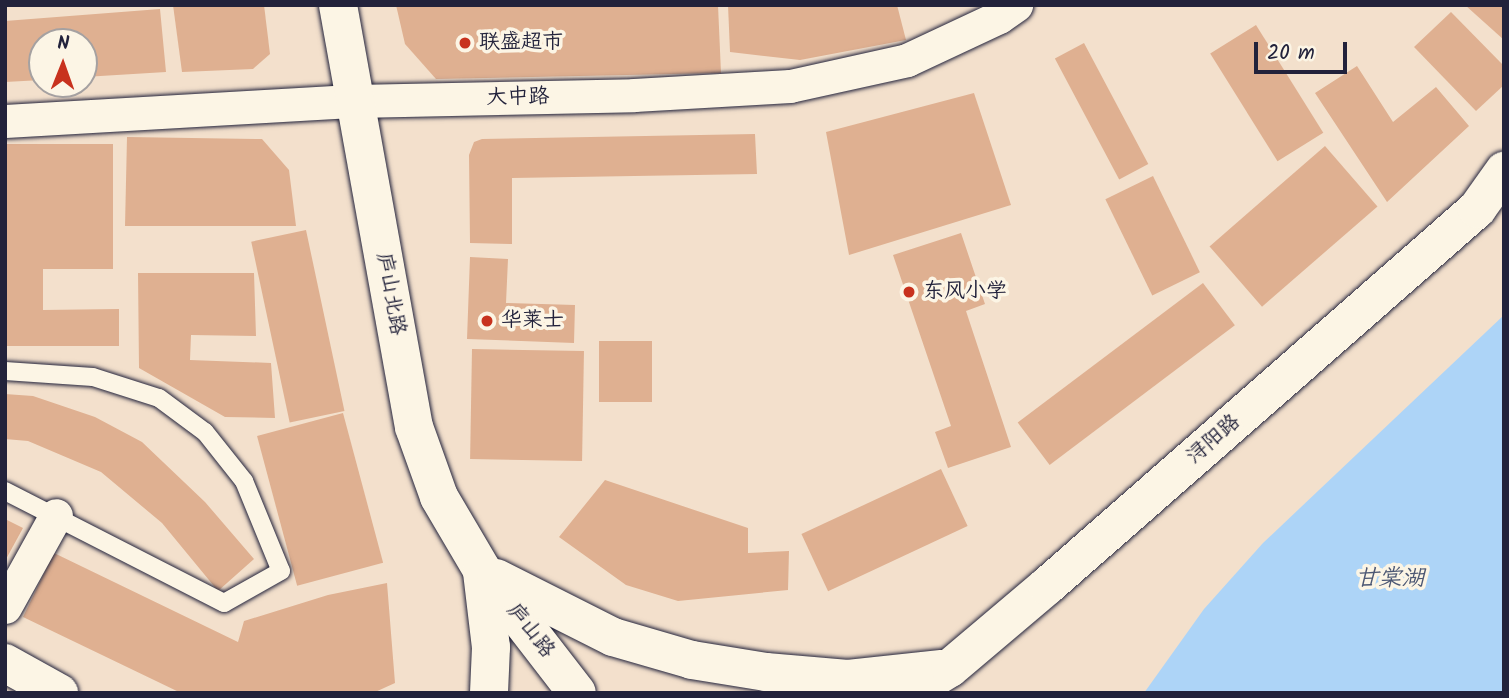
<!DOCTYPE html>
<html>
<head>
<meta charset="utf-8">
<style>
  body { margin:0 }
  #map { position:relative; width:1509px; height:698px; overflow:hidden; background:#f3e0cc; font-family:Kalam,"LXGW WenKai TC",sans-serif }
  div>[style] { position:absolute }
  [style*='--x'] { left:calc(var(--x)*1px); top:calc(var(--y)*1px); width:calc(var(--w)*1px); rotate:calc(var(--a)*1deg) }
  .water>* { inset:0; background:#add4f7 }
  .building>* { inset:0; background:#dfb091; transform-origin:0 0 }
  .roads { filter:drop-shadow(0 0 2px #22223b) drop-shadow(0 0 2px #22223b) }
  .lane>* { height:18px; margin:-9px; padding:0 9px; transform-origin:9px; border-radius:9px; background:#fcf5e5 }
  .street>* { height:33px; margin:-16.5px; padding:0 16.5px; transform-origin:16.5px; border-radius:16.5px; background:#fcf5e5 }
  .secondary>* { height:38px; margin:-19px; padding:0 19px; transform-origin:19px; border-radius:19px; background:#fcf5e5 }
  .primary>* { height:38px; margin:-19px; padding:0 19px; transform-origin:19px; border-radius:19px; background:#fcf5e5 }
  .dots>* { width:19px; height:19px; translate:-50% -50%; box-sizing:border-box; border:4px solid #fcf5e5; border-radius:50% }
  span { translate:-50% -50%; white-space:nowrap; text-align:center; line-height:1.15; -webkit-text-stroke:7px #fcf5e5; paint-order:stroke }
  .poi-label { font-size:21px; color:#22223b }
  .left { translate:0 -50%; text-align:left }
  .street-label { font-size:21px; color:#22223b }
  .water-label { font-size:23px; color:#4c5773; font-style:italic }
  .frame { position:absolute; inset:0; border:7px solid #22223b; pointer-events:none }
  .north { position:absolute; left:28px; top:28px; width:70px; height:70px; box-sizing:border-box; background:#fcf5e5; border:2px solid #a5a1a1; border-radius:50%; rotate:1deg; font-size:19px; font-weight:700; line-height:28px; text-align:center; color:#22223b }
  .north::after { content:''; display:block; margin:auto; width:24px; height:32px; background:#c8321e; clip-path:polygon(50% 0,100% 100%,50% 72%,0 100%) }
  .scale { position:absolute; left:1254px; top:42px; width:93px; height:32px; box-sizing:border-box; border:4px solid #22223b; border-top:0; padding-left:9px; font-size:21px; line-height:24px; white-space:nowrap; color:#22223b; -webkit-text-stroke:5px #fcf5e5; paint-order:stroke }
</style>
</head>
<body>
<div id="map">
  <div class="water">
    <i style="clip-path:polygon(1504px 315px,1504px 693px,1144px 693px,1204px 609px,1263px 543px)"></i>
  </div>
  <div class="building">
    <i style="clip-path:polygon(173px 5px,264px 5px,270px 54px,253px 69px,182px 72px)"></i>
    <i style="clip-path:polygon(396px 5px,718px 5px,721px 73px,436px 79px,405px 44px)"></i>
    <i style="clip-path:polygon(728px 5px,897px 5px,906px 40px,800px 60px,730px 52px)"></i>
    <i style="clip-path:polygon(1465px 5px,1504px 5px,1504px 40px)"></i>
    <i style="clip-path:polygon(160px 9px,166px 72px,84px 77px,84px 42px,42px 42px,42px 80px,5px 82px,5px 21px)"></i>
    <i style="clip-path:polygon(1451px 12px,1504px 66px,1504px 85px,1476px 111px,1414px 47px)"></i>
    <i style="left:1256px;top:25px;width:127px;height:54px;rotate:58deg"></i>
    <i style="left:1084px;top:43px;width:137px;height:33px;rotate:62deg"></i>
    <i style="clip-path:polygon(1357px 66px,1393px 122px,1436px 87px,1469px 126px,1387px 202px,1315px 93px)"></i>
    <i style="clip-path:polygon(974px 93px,1011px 205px,849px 255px,826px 132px)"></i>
    <i style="clip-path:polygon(755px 134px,757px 174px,512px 178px,512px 244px,470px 243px,469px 155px,474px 142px,482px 139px)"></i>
    <i style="clip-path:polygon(127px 137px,262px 139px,289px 170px,296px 226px,125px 226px)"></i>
    <i style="clip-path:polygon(5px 144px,113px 144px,113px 269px,43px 269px,43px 310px,119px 309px,119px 346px,5px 346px)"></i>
    <i style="left:1325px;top:146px;width:80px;height:153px;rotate:49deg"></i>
    <i style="left:1153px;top:176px;width:107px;height:53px;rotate:64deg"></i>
    <i style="left:306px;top:230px;width:185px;height:56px;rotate:78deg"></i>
    <i style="clip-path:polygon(961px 233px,985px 304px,966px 311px,1011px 447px,948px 468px,935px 432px,951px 426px,893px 255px)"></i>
    <i style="clip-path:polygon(470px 257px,508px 259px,506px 303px,575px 305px,574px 343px,467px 339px)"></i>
    <i style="clip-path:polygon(138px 273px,254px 273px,256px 336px,191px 335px,190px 360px,271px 363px,275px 418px,225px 417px,139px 368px)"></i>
    <i style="left:1203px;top:283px;width:53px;height:232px;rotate:53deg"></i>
    <i style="left:599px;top:341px;width:53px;height:61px"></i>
    <i style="left:472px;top:349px;width:112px;height:110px;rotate:1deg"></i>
    <i style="clip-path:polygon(5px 394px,33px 396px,95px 417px,142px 442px,205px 502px,254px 559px,218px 591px,162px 523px,101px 472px,28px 441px,5px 439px)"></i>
    <i style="left:343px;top:413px;width:155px;height:89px;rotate:75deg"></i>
    <i style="left:941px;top:469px;width:63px;height:154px;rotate:65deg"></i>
    <i style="clip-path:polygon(605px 480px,748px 528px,748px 553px,789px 551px,788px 590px,678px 601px,626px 585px,559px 537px)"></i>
    <i style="clip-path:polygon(5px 519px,23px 528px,5px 561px)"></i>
    <i style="clip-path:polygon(54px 553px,238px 642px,244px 621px,328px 595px,387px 583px,395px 683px,373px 693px,181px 693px,23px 617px)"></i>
  </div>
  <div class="roads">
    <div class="lane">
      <i style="--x:5;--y:371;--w:88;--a:3.9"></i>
      <i style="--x:93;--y:377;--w:69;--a:17.7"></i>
      <i style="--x:159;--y:398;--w:57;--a:36.5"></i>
      <i style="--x:205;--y:432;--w:63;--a:51.5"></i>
      <i style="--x:244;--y:481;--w:97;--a:67.7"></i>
      <i style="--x:281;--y:571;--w:65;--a:150.7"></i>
      <i style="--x:224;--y:603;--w:246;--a:-152.9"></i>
    </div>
    <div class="street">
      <i style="--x:5;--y:121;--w:351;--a:-3.3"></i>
      <i style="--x:355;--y:101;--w:279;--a:-1.2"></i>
      <i style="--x:634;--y:95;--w:156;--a:-3.3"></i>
      <i style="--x:790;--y:86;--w:120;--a:-12.5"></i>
      <i style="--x:907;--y:60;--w:102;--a:-25.1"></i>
      <i style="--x:999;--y:17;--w:21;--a:-35"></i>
      <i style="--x:5;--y:607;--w:105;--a:-61"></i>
    </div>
    <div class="secondary">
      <i style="--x:338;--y:5;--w:429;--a:79.8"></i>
      <i style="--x:414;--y:427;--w:74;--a:70.3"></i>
      <i style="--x:439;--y:497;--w:85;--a:59.5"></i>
      <i style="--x:482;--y:570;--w:155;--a:52.3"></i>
      <i style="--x:482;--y:572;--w:76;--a:83.2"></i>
      <i style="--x:491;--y:647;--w:46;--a:92.5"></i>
      <i style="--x:496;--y:578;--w:131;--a:26.8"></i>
      <i style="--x:613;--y:637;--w:82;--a:16.2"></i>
      <i style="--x:692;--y:660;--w:75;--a:9.2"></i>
      <i style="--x:766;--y:672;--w:82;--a:4.9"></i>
      <i style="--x:848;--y:679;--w:94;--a:-6.1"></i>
      <i style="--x:909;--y:693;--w:48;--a:-31.4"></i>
      <i style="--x:950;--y:668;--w:127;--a:-40.2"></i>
      <i style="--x:1047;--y:586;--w:572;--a:-41.24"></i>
      <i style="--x:1477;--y:209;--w:47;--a:-54.6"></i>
    </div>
    <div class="primary">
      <i style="--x:5;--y:663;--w:62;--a:29.1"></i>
    </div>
  </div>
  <div class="dots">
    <i style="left:465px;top:43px;background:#c8321e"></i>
    <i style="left:909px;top:292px;background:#c8321e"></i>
    <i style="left:487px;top:321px;background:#c8321e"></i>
  </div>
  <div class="poi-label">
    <span class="left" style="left:479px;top:43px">联盛超市</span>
    <span class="left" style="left:923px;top:292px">东风小学</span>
    <span class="left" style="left:501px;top:321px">华莱士</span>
  </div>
  <div class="street-label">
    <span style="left:518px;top:98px;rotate:-1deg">大中路</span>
    <span style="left:390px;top:294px;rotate:80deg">庐山北路</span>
    <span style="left:1214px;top:440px;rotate:-41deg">浔阳路</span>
    <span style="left:530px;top:631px;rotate:52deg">庐山路</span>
  </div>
  <div class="water-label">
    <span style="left:1390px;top:579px">甘棠湖</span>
  </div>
  <div class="frame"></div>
  <div class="north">N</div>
  <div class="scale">20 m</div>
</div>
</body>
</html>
